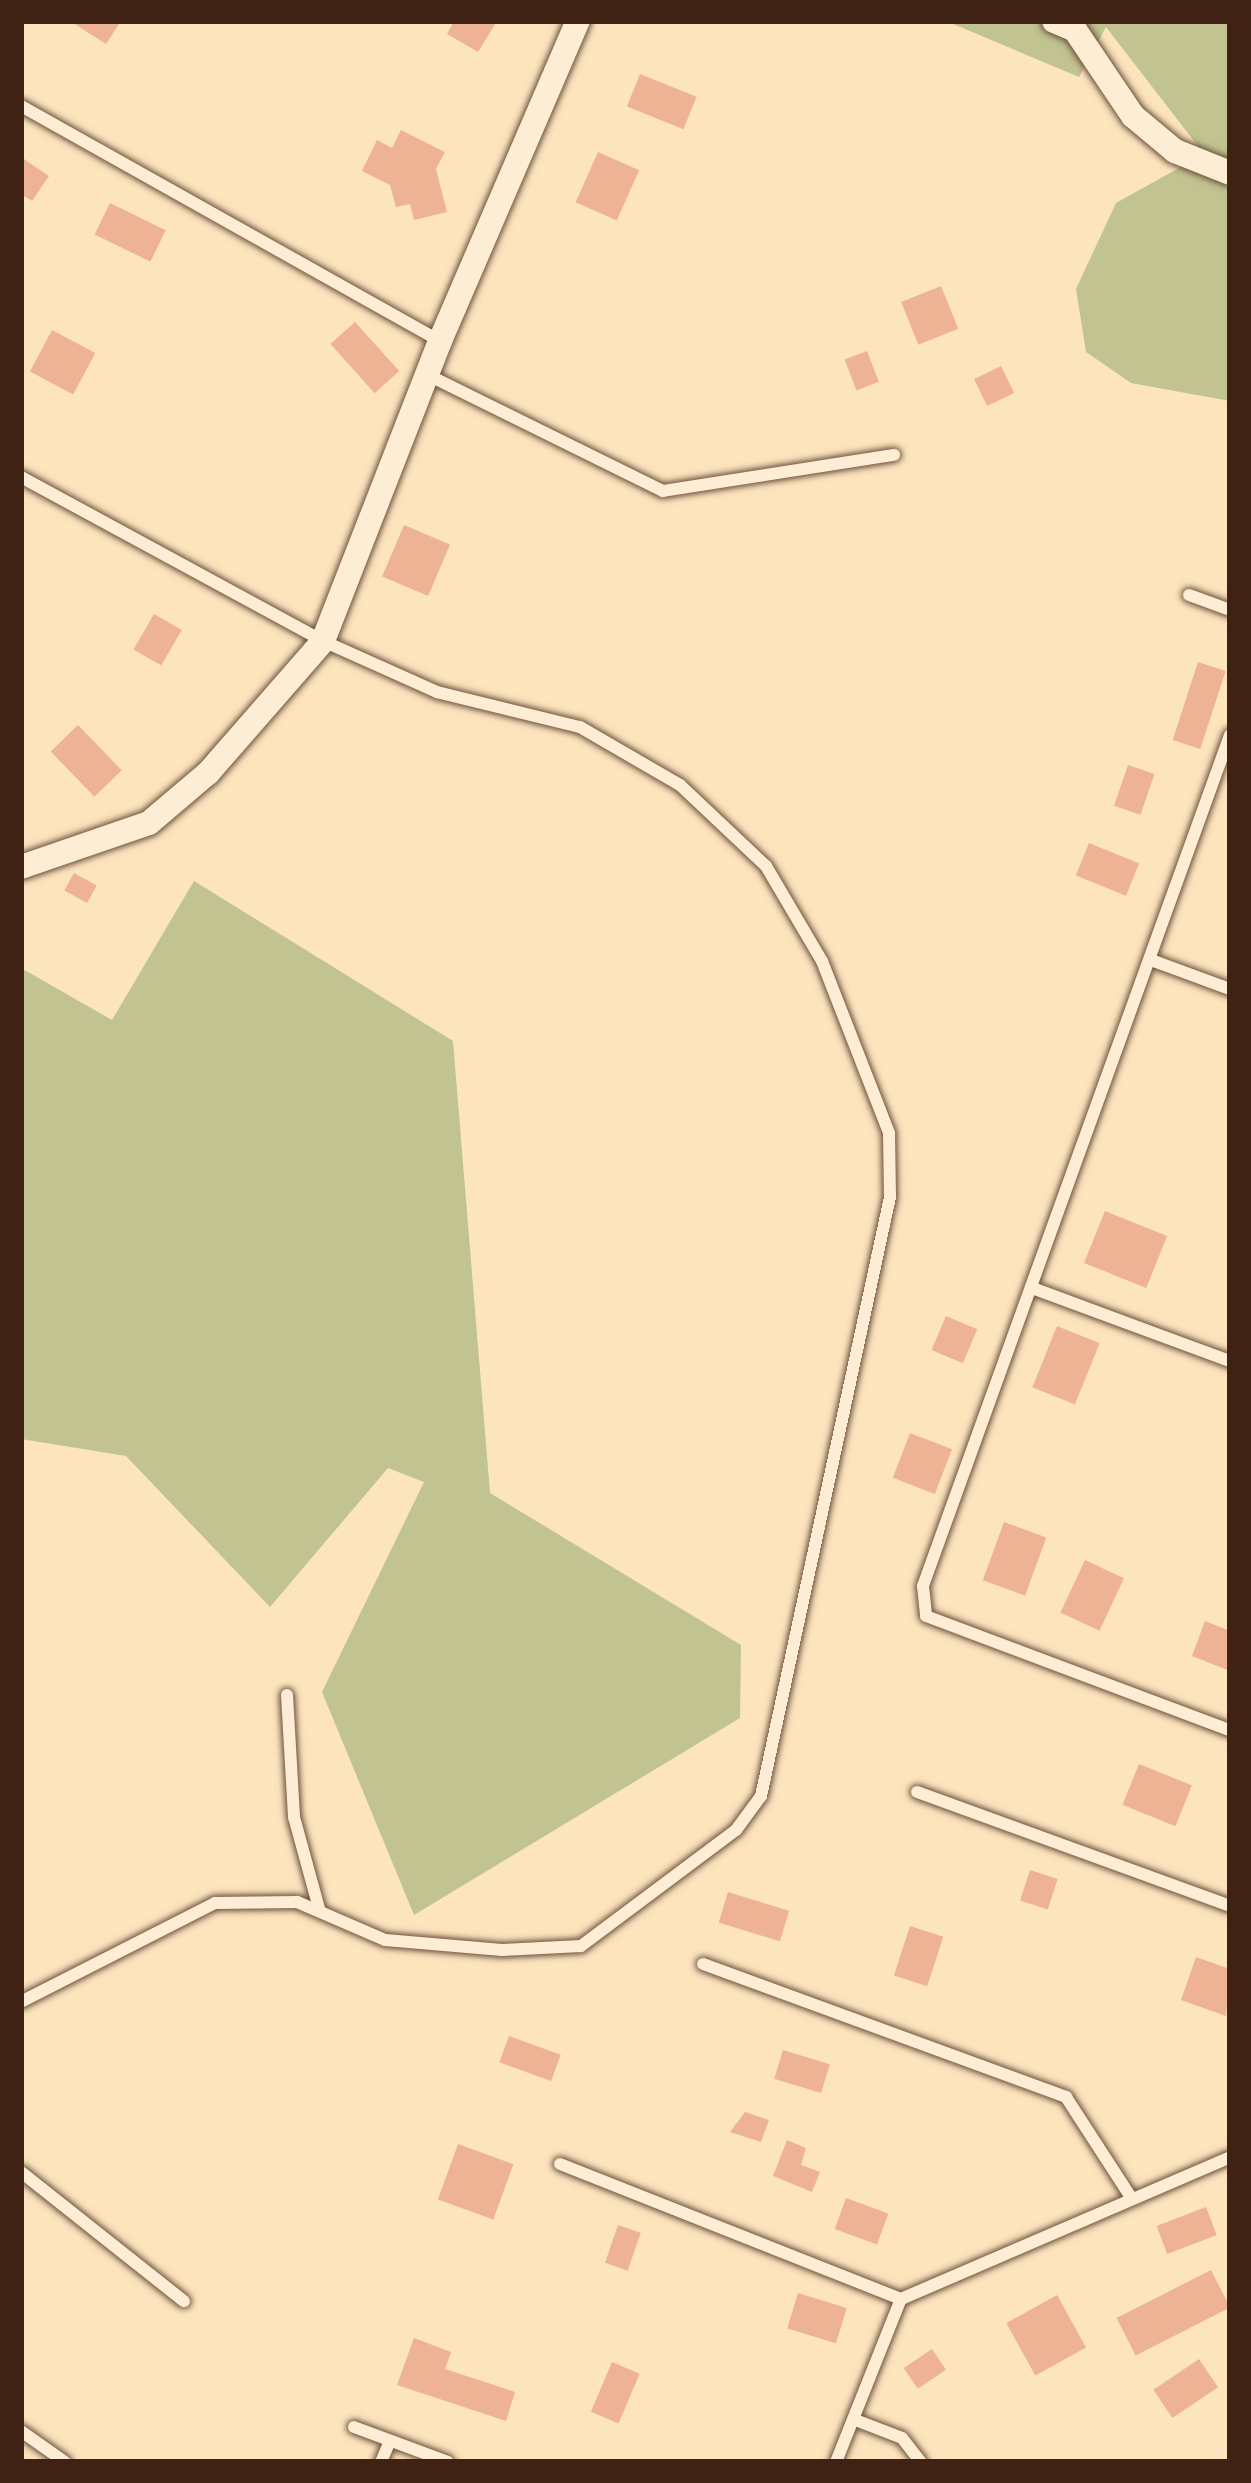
<!DOCTYPE html>
<html>
<head>
<meta charset="utf-8">
<style>
  body { margin:0 }
  #map { position:relative; width:1251px; height:2483px; overflow:hidden; background:#fce4bd; font-family:"EB Garamond",serif }
  div>[style] { position:absolute }
  [style*='--x'] { left:calc(var(--x)*1px); top:calc(var(--y)*1px); width:calc(var(--w)*1px); rotate:calc(var(--a)*1deg) }
  .green>* { inset:0; background:#c1c490 }
  .building>* { inset:0; background:#eeb394; transform-origin:0 0 }
  .roads { filter:drop-shadow(0 0 3px #6e523e) drop-shadow(0 0 3px #6e523e) }
  .lane>* { height:12px; margin:-6px; padding:0 6px; transform-origin:6px; border-radius:6px; background:#fdedd4 }
  .street>* { height:24px; margin:-12px; padding:0 12px; transform-origin:12px; border-radius:12px; background:#fdedd4 }
  span { translate:-50% -50%; white-space:nowrap; text-align:center; line-height:1.15; -webkit-text-stroke:9px #fdedd4; paint-order:stroke }
  .frame { position:absolute; inset:0; border:24px solid #3f2213; pointer-events:none }
</style>
</head>
<body>
<div id="map">
  <div class="green">
    <i style="clip-path:polygon(946px 21px,1230px 21px,1230px 401px,1131px 383px,1086px 352px,1076px 289px,1116px 203px,1204px 154px,1106px 27px,1079px 77px)"></i>
    <i style="clip-path:polygon(194px 881px,453px 1041px,490px 1493px,741px 1645px,740px 1718px,414px 1915px,322px 1692px,424px 1482px,388px 1468px,270px 1607px,126px 1456px,21px 1439px,21px 968px,112px 1020px)"></i>
  </div>
  <div class="building">
    <i style="clip-path:polygon(70px 21px,121px 21px,106px 44px)"></i>
    <i style="clip-path:polygon(454px 21px,497px 21px,478px 52px,447px 34px)"></i>
    <i style="left:640px;top:74px;width:61px;height:35px;rotate:22deg"></i>
    <i style="clip-path:polygon(401px 130px,445px 152px,436px 169px,447px 212px,414px 220px,410px 204px,396px 207px,390px 185px,362px 171px,377px 140px,392px 148px)"></i>
    <i style="left:598px;top:152px;width:45px;height:55px;rotate:24deg"></i>
    <i style="clip-path:polygon(21px 157px,49px 176px,32px 201px,21px 194px)"></i>
    <i style="left:110px;top:203px;width:62px;height:35px;rotate:26deg"></i>
    <i style="left:941px;top:286px;width:46px;height:43px;rotate:68deg"></i>
    <i style="left:355px;top:322px;width:66px;height:33px;rotate:48deg"></i>
    <i style="left:52px;top:330px;width:49px;height:47px;rotate:28deg"></i>
    <i style="left:867px;top:351px;width:33px;height:24px;rotate:69deg"></i>
    <i style="left:1001px;top:366px;width:30px;height:30px;rotate:64deg"></i>
    <i style="left:404px;top:525px;width:50px;height:56px;rotate:23deg"></i>
    <i style="left:154px;top:614px;width:32px;height:41px;rotate:30deg"></i>
    <i style="left:1198px;top:662px;width:29px;height:82px;rotate:18deg"></i>
    <i style="left:78px;top:725px;width:63px;height:38px;rotate:46deg"></i>
    <i style="left:1128px;top:765px;width:28px;height:43px;rotate:19deg"></i>
    <i style="left:1089px;top:843px;width:54px;height:35px;rotate:22deg"></i>
    <i style="left:74px;top:873px;width:26px;height:20px;rotate:29deg"></i>
    <i style="left:1105px;top:1211px;width:67px;height:56px;rotate:22deg"></i>
    <i style="left:946px;top:1316px;width:34px;height:37px;rotate:23deg"></i>
    <i style="left:1057px;top:1326px;width:46px;height:66px;rotate:22deg"></i>
    <i style="left:910px;top:1433px;width:45px;height:48px;rotate:21deg"></i>
    <i style="left:1004px;top:1522px;width:45px;height:62px;rotate:20deg"></i>
    <i style="left:1085px;top:1560px;width:43px;height:58px;rotate:25deg"></i>
    <i style="clip-path:polygon(1205px 1621px,1230px 1631px,1230px 1671px,1192px 1656px)"></i>
    <i style="left:1139px;top:1764px;width:57px;height:44px;rotate:22deg"></i>
    <i style="left:1030px;top:1870px;width:29px;height:32px;rotate:18deg"></i>
    <i style="left:728px;top:1892px;width:64px;height:32px;rotate:17deg"></i>
    <i style="left:910px;top:1926px;width:35px;height:52px;rotate:18deg"></i>
    <i style="clip-path:polygon(1196px 1957px,1230px 1969px,1226px 2016px,1181px 2000px)"></i>
    <i style="left:509px;top:2036px;width:55px;height:28px;rotate:20deg"></i>
    <i style="left:783px;top:2050px;width:49px;height:30px;rotate:17deg"></i>
    <i style="clip-path:polygon(745px 2112px,769px 2120px,761px 2142px,730px 2132px)"></i>
    <i style="clip-path:polygon(787px 2140px,806px 2148px,801px 2165px,820px 2172px,812px 2192px,773px 2176px)"></i>
    <i style="left:458px;top:2144px;width:59px;height:59px;rotate:20deg"></i>
    <i style="left:846px;top:2198px;width:45px;height:33px;rotate:20deg"></i>
    <i style="left:1206px;top:2207px;width:30px;height:53px;rotate:69deg"></i>
    <i style="left:618px;top:2225px;width:24px;height:40px;rotate:19deg"></i>
    <i style="left:1211px;top:2270px;width:42px;height:106px;rotate:63deg"></i>
    <i style="left:798px;top:2293px;width:51px;height:37px;rotate:17deg"></i>
    <i style="left:1057px;top:2295px;width:60px;height:58px;rotate:61deg"></i>
    <i style="clip-path:polygon(414px 2338px,451px 2352px,445px 2369px,515px 2392px,506px 2421px,397px 2385px)"></i>
    <i style="left:932px;top:2349px;width:25px;height:34px;rotate:56deg"></i>
    <i style="left:1199px;top:2359px;width:34px;height:55px;rotate:56deg"></i>
    <i style="left:612px;top:2362px;width:30px;height:54px;rotate:23deg"></i>
  </div>
  <div class="roads">
    <div class="lane">
      <i style="--x:21;--y:106;--w:480;--a:29.3"></i>
      <i style="--x:428;--y:375;--w:262;--a:26.3"></i>
      <i style="--x:663;--y:491;--w:234;--a:-8.9"></i>
      <i style="--x:21;--y:477;--w:344;--a:28.5"></i>
      <i style="--x:323;--y:641;--w:125;--a:24.1"></i>
      <i style="--x:437;--y:692;--w:147;--a:13.8"></i>
      <i style="--x:580;--y:727;--w:116;--a:30.1"></i>
      <i style="--x:680;--y:785;--w:118;--a:43.3"></i>
      <i style="--x:766;--y:866;--w:110;--a:59.5"></i>
      <i style="--x:822;--y:961;--w:185;--a:68.7"></i>
      <i style="--x:889;--y:1133;--w:64;--a:89.1"></i>
      <i style="--x:890;--y:1197;--w:613;--a:102.15"></i>
      <i style="--x:761;--y:1796;--w:42;--a:126.3"></i>
      <i style="--x:736;--y:1830;--w:194;--a:143.2"></i>
      <i style="--x:581;--y:1946;--w:79;--a:177.1"></i>
      <i style="--x:502;--y:1950;--w:117;--a:-175.1"></i>
      <i style="--x:385;--y:1940;--w:96;--a:-156.6"></i>
      <i style="--x:297;--y:1902;--w:82;--a:179.3"></i>
      <i style="--x:215;--y:1903;--w:218;--a:153"></i>
      <i style="--x:1189;--y:595;--w:44;--a:20.1"></i>
      <i style="--x:1230;--y:735;--w:905;--a:109.84"></i>
      <i style="--x:923;--y:1586;--w:30;--a:84"></i>
      <i style="--x:926;--y:1616;--w:325;--a:20.6"></i>
      <i style="--x:1151;--y:960;--w:84;--a:20.2"></i>
      <i style="--x:1035;--y:1289;--w:208;--a:20.3"></i>
      <i style="--x:287;--y:1695;--w:122;--a:86.7"></i>
      <i style="--x:294;--y:1817;--w:98;--a:74.7"></i>
      <i style="--x:917;--y:1792;--w:333;--a:20"></i>
      <i style="--x:703;--y:1964;--w:387;--a:20.1"></i>
      <i style="--x:1066;--y:2097;--w:118;--a:57.1"></i>
      <i style="--x:560;--y:2164;--w:367;--a:21.6"></i>
      <i style="--x:21;--y:2172;--w:208;--a:38.4"></i>
      <i style="--x:858;--y:2421;--w:47;--a:21.1"></i>
      <i style="--x:902;--y:2438;--w:31;--a:52"></i>
      <i style="--x:354;--y:2427;--w:100;--a:20.4"></i>
      <i style="--x:21;--y:2431;--w:54;--a:35.2"></i>
      <i style="--x:381;--y:2462;--w:23;--a:-67"></i>
      <i style="--x:836;--y:2462;--w:175;--a:-68.3"></i>
      <i style="--x:901;--y:2299;--w:358;--a:-23.3"></i>
    </div>
    <div class="street">
      <i style="--x:1054;--y:21;--w:23;--a:23"></i>
      <i style="--x:1075;--y:30;--w:104;--a:56"></i>
      <i style="--x:1133;--y:116;--w:55;--a:39.8"></i>
      <i style="--x:1175;--y:151;--w:59;--a:21.8"></i>
      <i style="--x:21;--y:867;--w:135;--a:-19"></i>
      <i style="--x:149;--y:823;--w:77;--a:-40.3"></i>
      <i style="--x:208;--y:773;--w:175;--a:-48.9"></i>
      <i style="--x:323;--y:641;--w:322;--a:-68.7"></i>
      <i style="--x:440;--y:341;--w:348;--a:-66.7"></i>
    </div>
  </div>
  <div class="frame"></div>
</div>
</body>
</html>
